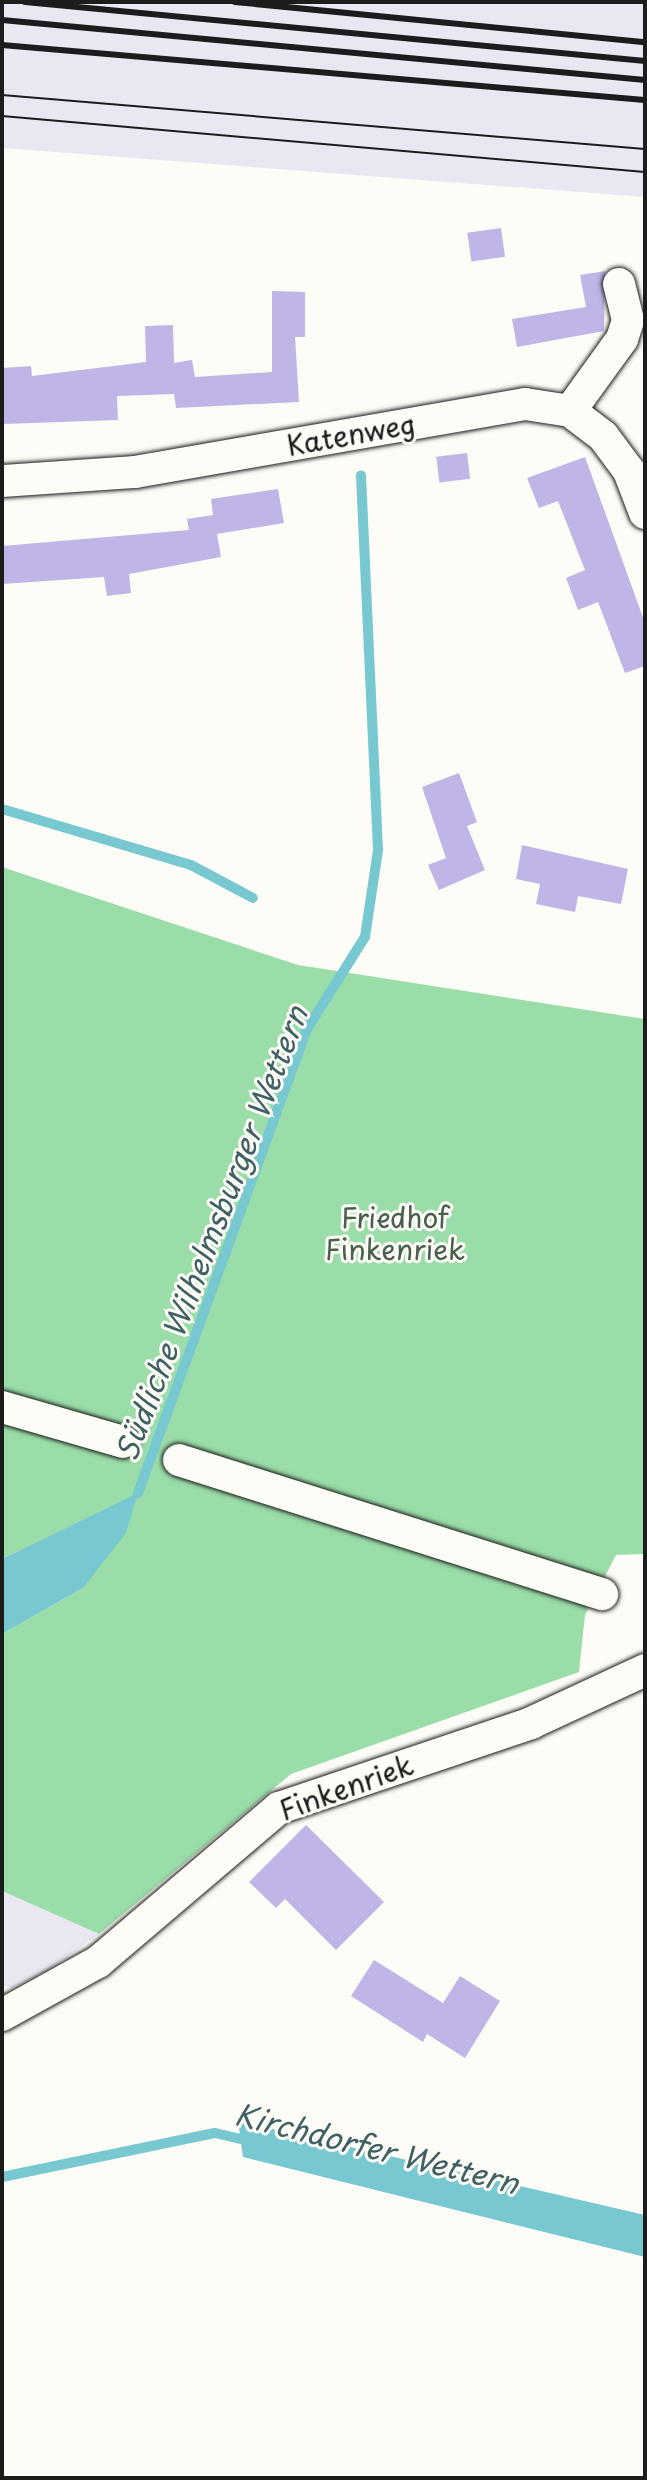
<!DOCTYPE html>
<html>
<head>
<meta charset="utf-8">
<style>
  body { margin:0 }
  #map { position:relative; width:647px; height:2480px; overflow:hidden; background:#fdfcf7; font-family:"Playpen Sans",sans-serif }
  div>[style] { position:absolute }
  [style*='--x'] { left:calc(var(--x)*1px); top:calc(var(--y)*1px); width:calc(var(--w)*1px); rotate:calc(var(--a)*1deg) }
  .built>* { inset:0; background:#ebe7f2 }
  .green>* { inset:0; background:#9adda9 }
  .water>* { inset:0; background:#77c8d1 }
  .stream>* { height:10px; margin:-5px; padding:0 5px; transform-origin:5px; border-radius:5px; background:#77c8d1 }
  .building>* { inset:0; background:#c0b5e6; transform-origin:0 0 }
  .roads { filter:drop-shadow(0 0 2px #1c1c1c) drop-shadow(0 0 2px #1c1c1c) }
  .minor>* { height:32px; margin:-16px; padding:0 16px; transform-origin:16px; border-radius:16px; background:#fdfcf7 }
  .tram>* { height:2px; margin:-1px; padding:0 1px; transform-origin:1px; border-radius:1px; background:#1c1c1c }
  .rail>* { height:6px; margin:-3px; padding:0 3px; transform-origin:3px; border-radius:3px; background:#1c1c1c }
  span { translate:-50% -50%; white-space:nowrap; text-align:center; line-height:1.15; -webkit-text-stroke:6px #fdfcf7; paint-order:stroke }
  .street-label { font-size:28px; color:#1c1c1c }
  .park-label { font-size:28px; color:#48604d }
  .water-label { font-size:30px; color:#406164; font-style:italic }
  .frame { position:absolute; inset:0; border:4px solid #1c1c1c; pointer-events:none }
</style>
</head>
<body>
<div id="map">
  <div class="built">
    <i style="clip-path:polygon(2px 2px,645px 2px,645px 197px,2px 148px)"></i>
    <i style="clip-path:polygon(2px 1891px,99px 1934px,47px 1971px,12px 1988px,2px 1985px)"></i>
  </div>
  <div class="green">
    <i style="clip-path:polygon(2px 867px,298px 965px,645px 1019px,645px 1554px,616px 1555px,585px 1615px,579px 1672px,291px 1774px,99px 1934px,2px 1891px,2px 1634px,83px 1588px,138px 1494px,2px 1559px)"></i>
  </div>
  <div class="water">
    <i style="clip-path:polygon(138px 1493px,126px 1533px,83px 1588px,2px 1634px,2px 1559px)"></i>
    <i style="clip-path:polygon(238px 2121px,645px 2215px,645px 2257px,243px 2157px)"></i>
  </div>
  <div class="stream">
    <i style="--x:2;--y:809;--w:197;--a:16.5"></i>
    <i style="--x:191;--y:865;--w:70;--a:28"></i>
    <i style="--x:138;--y:1493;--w:494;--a:-70"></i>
    <i style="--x:307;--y:1029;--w:109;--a:-57.8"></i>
    <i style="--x:365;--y:937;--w:88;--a:-81.5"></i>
    <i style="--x:378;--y:850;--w:375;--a:-92.6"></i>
    <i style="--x:2;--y:2177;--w:217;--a:-11.7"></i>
    <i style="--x:215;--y:2133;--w:37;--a:13"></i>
  </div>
  <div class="building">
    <i style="left:501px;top:228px;width:29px;height:34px;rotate:82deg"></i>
    <i style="clip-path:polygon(605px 271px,604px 331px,517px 347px,512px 319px,586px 307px,580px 275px)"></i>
    <i style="clip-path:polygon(272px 291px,305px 292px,305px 337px,295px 337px,299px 402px,176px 408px,174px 394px,117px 396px,118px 420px,2px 424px,2px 368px,31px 366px,32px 376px,146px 362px,145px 326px,173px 325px,174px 363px,192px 360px,195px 377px,272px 372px)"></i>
    <i style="left:467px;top:453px;width:26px;height:31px;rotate:83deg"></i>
    <i style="clip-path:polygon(585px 457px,645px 623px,645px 666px,625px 673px,598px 602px,578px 610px,566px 578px,585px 570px,558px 501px,539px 508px,527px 478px)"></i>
    <i style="clip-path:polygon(278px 489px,284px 523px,217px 534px,221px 557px,129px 574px,131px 593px,107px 596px,104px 577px,2px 584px,2px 546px,189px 530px,187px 519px,213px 515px,211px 499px)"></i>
    <i style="clip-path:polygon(459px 773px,477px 822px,467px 826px,485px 870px,439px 890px,428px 865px,446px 858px,422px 787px)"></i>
    <i style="clip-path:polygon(522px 845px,628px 869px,621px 904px,578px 896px,575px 912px,536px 904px,540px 884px,516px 879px)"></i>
    <i style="clip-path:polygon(306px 1825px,384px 1902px,336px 1950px,285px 1899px,276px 1908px,249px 1882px)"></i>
    <i style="clip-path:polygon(374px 1960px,443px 2003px,460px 1976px,500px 2001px,465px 2058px,427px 2034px,423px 2042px,351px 1996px)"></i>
  </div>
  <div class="roads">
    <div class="minor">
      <i style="--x:570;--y:411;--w:89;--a:-54.2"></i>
      <i style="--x:622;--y:339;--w:20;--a:-72"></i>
      <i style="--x:628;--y:320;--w:37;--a:-104"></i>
      <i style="--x:2;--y:481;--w:133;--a:-3.9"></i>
      <i style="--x:135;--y:472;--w:396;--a:-9.9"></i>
      <i style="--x:525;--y:404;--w:46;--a:8.8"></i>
      <i style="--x:570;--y:411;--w:41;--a:37.1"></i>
      <i style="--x:603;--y:436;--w:44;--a:53.4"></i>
      <i style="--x:629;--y:471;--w:45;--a:69.1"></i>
      <i style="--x:2;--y:1407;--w:126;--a:16.1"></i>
      <i style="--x:179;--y:1460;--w:444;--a:17.6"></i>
      <i style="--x:2;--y:2015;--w:110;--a:-28.9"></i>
      <i style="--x:98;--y:1962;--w:238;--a:-40.4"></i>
      <i style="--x:279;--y:1808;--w:266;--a:-18.6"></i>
      <i style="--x:531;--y:1723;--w:126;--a:-24.9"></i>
    </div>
  </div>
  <div class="tram">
    <i style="--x:2;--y:95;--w:645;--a:4.8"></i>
    <i style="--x:2;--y:116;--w:645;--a:4.98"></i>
  </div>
  <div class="rail">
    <i style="--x:25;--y:2;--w:623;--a:5.44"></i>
    <i style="--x:235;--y:2;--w:412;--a:5.6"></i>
    <i style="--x:2;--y:20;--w:646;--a:5.33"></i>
    <i style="--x:2;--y:45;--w:645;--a:4.89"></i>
  </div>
  <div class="street-label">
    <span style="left:351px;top:434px;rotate:-10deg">Katenweg</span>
    <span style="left:346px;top:1787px;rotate:-20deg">Finkenriek</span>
  </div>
  <div class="park-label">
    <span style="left:395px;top:1233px">Friedhof<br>Finkenriek</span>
  </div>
  <div class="water-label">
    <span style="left:211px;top:1233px;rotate:-69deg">Südliche Wilhelmsburger Wettern</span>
    <span style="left:377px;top:2148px;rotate:14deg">Kirchdorfer Wettern</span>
  </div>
  <div class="frame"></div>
</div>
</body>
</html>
